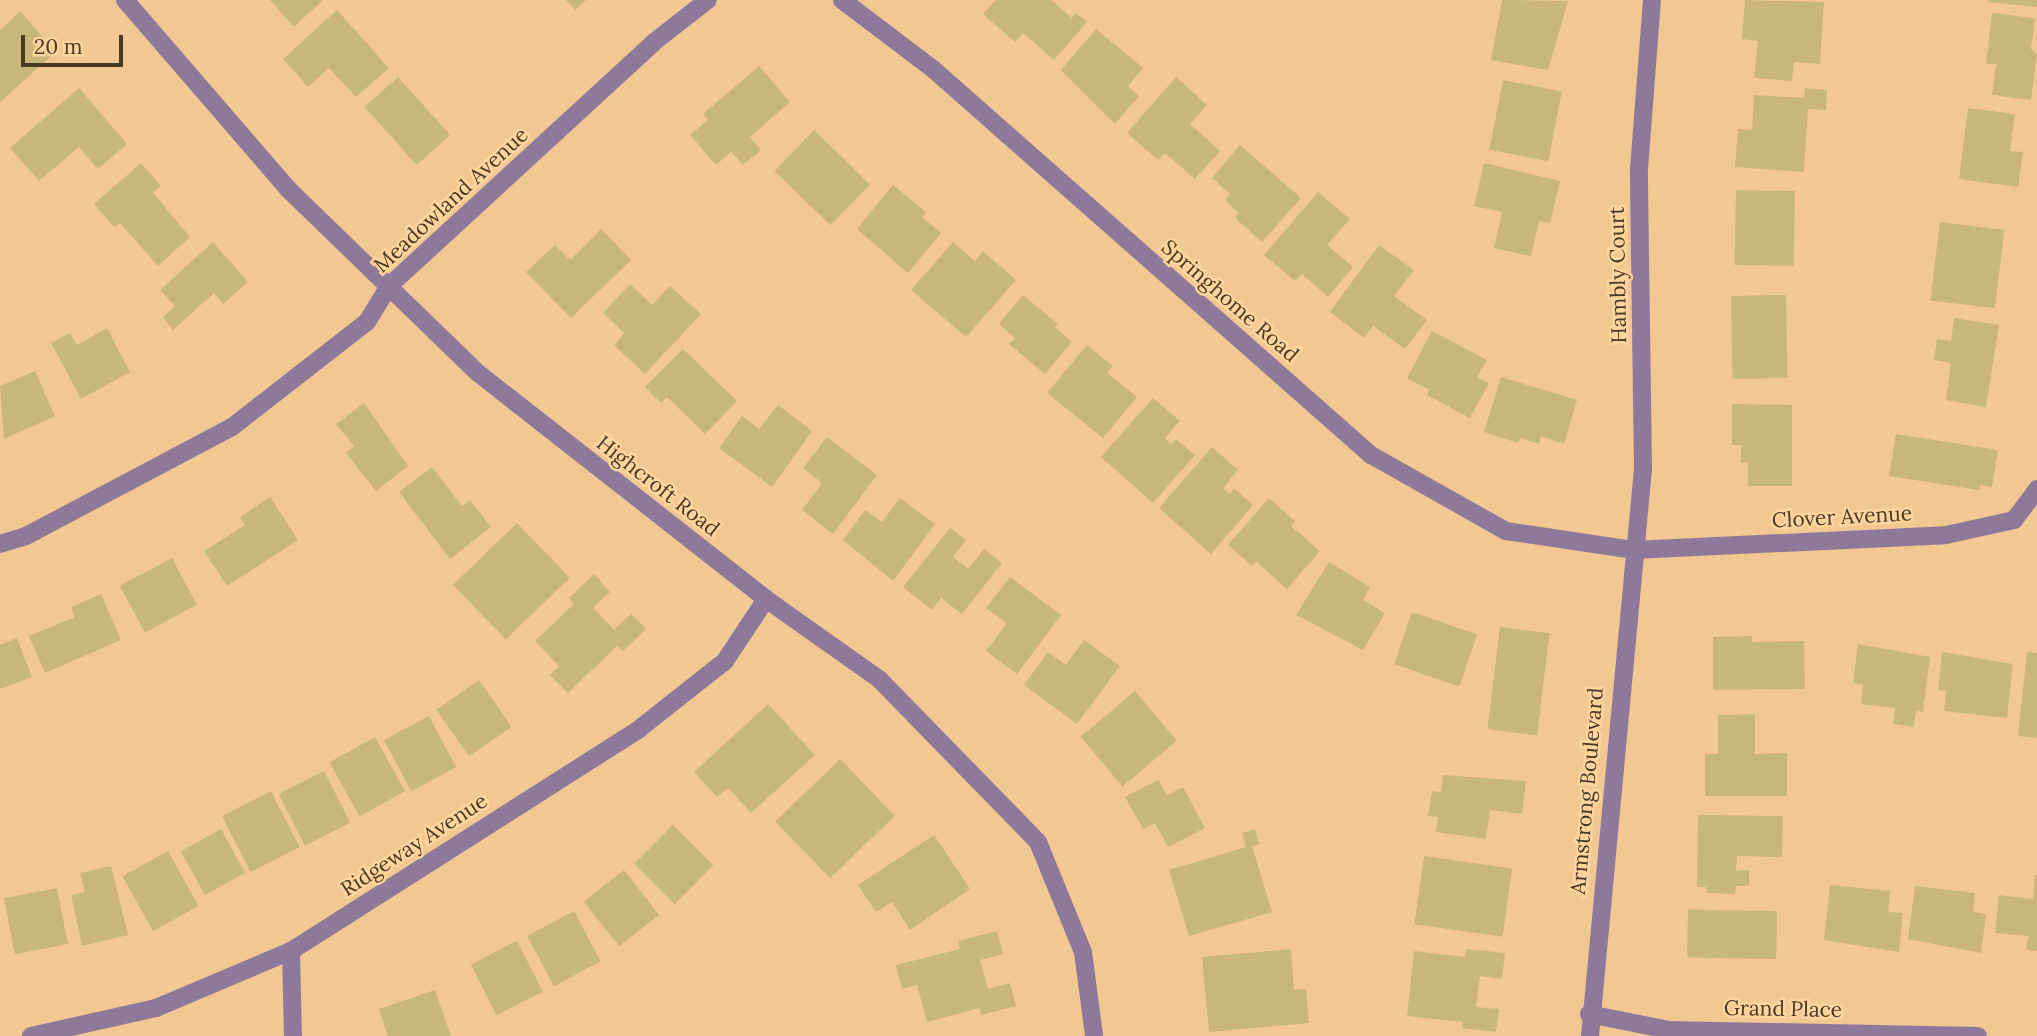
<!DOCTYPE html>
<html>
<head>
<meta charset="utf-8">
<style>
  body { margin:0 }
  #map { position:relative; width:2037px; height:1036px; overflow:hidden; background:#f2c892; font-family:Lora,serif }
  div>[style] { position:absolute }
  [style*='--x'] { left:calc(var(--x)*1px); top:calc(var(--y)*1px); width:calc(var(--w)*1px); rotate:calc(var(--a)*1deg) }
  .building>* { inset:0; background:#c9b778; transform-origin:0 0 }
  .minor>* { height:18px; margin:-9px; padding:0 9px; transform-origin:9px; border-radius:9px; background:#8f799b }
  span { translate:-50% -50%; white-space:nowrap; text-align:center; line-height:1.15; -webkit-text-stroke:5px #ffd59e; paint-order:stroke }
  .street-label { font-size:21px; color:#4a3923 }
  .scale { position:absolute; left:21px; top:35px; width:102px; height:32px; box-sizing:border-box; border:4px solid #4a3923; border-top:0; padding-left:9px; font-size:21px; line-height:24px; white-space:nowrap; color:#4a3923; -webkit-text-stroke:5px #ffd59e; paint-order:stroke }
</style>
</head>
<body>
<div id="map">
  <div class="building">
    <i style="clip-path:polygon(270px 0,323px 0,294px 27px)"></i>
    <i style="clip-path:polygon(566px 0,586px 0,575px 10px)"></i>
    <i style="clip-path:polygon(996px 0,1051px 0,1072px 18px,1076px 13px,1087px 22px,1054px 60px,1023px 33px,1015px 42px,983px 14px)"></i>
    <i style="clip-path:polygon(1502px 0,1568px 1px,1548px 70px,1491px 60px)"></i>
    <i style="clip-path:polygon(1745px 0,1824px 2px,1820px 64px,1794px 62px,1792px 81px,1754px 78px,1758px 41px,1742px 39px)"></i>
    <i style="clip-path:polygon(1989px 0,2037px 0,2037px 7px,1988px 2px)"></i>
    <i style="clip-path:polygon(337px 10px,389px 68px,356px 97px,329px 68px,308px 87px,283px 59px)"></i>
    <i style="clip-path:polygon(20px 11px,56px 52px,0 102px,0 30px)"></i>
    <i style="clip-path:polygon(1992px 13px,2035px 18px,2031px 49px,2037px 54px,2031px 100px,1992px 95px,1996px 64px,1986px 64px)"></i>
    <i style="clip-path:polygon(1096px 29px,1143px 68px,1128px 86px,1139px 96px,1115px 124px,1061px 70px)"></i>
    <i style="clip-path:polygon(759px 66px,790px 102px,750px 137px,761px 150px,743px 165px,731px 152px,716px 165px,690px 135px,708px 120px,703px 114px)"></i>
    <i style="left:398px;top:77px;width:78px;height:45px;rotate:48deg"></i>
    <i style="clip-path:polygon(1176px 77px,1207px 105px,1190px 124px,1220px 151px,1195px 179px,1165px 153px,1158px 160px,1127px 133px)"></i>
    <i style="left:1503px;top:80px;width:60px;height:71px;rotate:11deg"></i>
    <i style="clip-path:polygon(79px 88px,127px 144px,98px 169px,79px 147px,39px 181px,10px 148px)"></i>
    <i style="clip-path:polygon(1805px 88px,1827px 90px,1826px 110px,1808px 109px,1804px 172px,1735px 167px,1738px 129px,1752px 130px,1754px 95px,1804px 98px)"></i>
    <i style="clip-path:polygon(1968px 108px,2015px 114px,2010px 151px,2023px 152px,2018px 187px,1959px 179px)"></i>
    <i style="left:814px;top:130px;width:78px;height:57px;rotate:44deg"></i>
    <i style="clip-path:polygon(1240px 145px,1301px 198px,1262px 242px,1235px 218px,1239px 213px,1225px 200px,1230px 194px,1212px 178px)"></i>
    <i style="clip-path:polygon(141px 163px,161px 186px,153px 193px,190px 237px,158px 266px,120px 223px,114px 227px,94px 204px)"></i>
    <i style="clip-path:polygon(1484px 163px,1560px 181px,1550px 223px,1539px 221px,1531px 256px,1494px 248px,1502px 212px,1474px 206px)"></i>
    <i style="clip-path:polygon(893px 185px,926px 212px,922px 217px,941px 233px,908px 273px,857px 229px)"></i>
    <i style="left:1795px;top:191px;width:75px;height:59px;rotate:91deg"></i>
    <i style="clip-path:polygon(1318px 192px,1350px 219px,1327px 245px,1353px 267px,1328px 297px,1302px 274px,1295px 281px,1264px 255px)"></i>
    <i style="left:1940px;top:222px;width:65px;height:79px;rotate:7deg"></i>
    <i style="clip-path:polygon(601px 229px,631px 260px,571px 318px,526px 272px,555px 245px,570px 260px)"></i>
    <i style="clip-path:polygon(213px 242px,248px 282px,223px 304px,214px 293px,173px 330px,163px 317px,175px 306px,160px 290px)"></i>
    <i style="clip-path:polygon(953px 242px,975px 261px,983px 251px,1016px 280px,966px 337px,911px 290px)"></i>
    <i style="clip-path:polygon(1379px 245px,1414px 270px,1394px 296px,1427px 320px,1405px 349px,1373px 326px,1364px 338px,1330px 312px)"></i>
    <i style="clip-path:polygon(630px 284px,652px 305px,670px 286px,701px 314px,645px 374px,614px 345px,624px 333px,603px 313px)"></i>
    <i style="clip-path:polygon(1023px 295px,1058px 324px,1055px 327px,1072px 342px,1045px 374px,1009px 344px,1015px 338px,999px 324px)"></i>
    <i style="left:1786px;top:295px;width:83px;height:55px;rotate:89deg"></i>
    <i style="clip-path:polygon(1954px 318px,1999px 325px,1986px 407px,1946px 400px,1951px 363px,1934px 360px,1937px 339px,1951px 341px)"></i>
    <i style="clip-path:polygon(107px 328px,130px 372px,81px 399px,51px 343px,70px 333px,77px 345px)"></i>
    <i style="clip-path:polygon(1432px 331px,1487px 360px,1477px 377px,1489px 383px,1470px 418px,1427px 395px,1429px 390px,1407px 378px)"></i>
    <i style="clip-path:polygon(1087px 345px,1113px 366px,1107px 373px,1137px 397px,1103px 438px,1047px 393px)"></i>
    <i style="clip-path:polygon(683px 349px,737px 401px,705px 434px,667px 397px,661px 403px,645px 387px)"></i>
    <i style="clip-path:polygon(35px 371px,55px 416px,4px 439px,0 386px)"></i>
    <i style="clip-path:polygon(1501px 377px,1577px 400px,1564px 444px,1541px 436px,1539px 444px,1520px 438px,1518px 443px,1484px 432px)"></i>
    <i style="clip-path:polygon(1153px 398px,1180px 421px,1165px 438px,1171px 444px,1176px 439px,1195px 455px,1153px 503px,1101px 457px)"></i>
    <i style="clip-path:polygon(364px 403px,408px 466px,376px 491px,346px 453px,354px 446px,336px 424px)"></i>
    <i style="clip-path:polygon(1732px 404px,1792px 405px,1792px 486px,1748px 486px,1748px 462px,1741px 463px,1741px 445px,1732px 445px)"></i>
    <i style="clip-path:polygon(778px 405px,812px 431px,772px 487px,719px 448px,742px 416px,759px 429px)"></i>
    <i style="clip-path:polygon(1896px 434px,1998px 450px,1992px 487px,1980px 485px,1979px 490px,1889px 476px)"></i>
    <i style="clip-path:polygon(827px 437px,877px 475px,833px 534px,802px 510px,822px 483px,803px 468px)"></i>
    <i style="clip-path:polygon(1212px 447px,1238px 470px,1223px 488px,1230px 494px,1234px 488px,1253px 505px,1211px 554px,1159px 508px)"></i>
    <i style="clip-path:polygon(432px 467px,462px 506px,470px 500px,491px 527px,450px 559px,399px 492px)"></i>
    <i style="clip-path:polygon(270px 497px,298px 540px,227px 586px,204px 551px,245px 525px,240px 517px)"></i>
    <i style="clip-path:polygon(900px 498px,935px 524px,893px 581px,843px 540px,865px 510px,882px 522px)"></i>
    <i style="clip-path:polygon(1269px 498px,1295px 521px,1291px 526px,1320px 551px,1287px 589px,1256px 561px,1252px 566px,1228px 545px)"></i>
    <i style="left:517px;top:523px;width:76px;height:89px;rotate:46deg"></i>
    <i style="clip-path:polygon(950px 528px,966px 540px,953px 557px,968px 569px,984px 549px,1002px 563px,962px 614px,941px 598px,932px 610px,903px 587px)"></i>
    <i style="left:172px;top:558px;width:53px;height:59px;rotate:62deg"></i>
    <i style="clip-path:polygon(1329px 562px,1370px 587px,1363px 600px,1385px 613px,1363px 650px,1296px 615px)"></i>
    <i style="clip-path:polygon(594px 574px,610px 592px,593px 608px,614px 630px,631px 614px,646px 629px,623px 651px,617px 646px,568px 693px,550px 675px,559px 666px,535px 641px,574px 604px,569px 598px)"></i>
    <i style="clip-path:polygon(1010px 577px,1061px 615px,1017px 674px,986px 651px,1007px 623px,986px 608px)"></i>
    <i style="clip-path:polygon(101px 594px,121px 640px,45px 673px,29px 636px,75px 617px,71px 607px)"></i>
    <i style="left:1412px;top:612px;width:69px;height:55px;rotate:19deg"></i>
    <i style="left:1500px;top:627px;width:50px;height:103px;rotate:7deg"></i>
    <i style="clip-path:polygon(1752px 636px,1752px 642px,1804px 641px,1805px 689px,1713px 690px,1713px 637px)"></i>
    <i style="clip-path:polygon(17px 638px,32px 677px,0 689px,0 645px)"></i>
    <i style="clip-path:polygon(1084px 640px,1120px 666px,1077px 724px,1024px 685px,1048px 652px,1066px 665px)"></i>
    <i style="clip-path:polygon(1858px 644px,1930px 657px,1923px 712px,1916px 711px,1914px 727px,1893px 724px,1895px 708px,1861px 704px,1863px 685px,1853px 683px)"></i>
    <i style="clip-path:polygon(1942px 652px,2013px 664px,2007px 718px,1944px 711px,1946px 691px,1938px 690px)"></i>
    <i style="clip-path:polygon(2027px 652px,2037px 653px,2037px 738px,2018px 736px)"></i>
    <i style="left:479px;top:680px;width:57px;height:52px;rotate:55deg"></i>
    <i style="left:1135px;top:691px;width:65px;height:71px;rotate:50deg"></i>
    <i style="clip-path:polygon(768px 704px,815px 755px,751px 813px,728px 788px,717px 797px,694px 772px)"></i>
    <i style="clip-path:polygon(1755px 714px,1755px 754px,1787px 753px,1787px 796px,1705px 796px,1705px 754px,1718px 754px,1718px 715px)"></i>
    <i style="left:429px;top:716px;width:58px;height:51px;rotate:62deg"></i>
    <i style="left:375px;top:737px;width:62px;height:52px;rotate:61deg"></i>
    <i style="left:840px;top:759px;width:79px;height:90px;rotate:46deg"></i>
    <i style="left:324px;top:771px;width:58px;height:51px;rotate:63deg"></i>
    <i style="clip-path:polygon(1443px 775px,1526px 781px,1522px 814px,1490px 810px,1486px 839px,1436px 832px,1438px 817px,1428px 816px,1432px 791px,1441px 792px)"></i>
    <i style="clip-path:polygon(1158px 780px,1167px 795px,1183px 787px,1205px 828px,1168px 847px,1155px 823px,1143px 829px,1125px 797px)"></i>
    <i style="left:271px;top:791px;width:63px;height:55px;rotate:63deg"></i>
    <i style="clip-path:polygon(1698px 815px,1783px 816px,1782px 857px,1737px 856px,1736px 871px,1749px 870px,1749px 886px,1736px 886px,1735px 894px,1707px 893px,1706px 887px,1697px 887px)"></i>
    <i style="left:673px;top:825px;width:57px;height:55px;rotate:45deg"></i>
    <i style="left:221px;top:829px;width:50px;height:46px;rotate:61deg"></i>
    <i style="clip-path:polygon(1255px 829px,1259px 844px,1252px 846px,1272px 912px,1189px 936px,1169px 870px,1246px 847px,1242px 833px)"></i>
    <i style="clip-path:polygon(934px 835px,970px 889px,910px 930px,892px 902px,876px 912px,858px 885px)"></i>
    <i style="left:168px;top:851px;width:63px;height:52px;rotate:61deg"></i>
    <i style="left:1424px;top:856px;width:89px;height:69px;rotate:8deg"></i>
    <i style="clip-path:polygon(111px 866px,128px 935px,82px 946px,71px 895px,85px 892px,80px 873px)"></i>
    <i style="left:624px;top:870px;width:57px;height:51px;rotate:52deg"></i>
    <i style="clip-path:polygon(2035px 875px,2037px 875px,2037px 951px,2026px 950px,2028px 936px,1995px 933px,1999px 895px,2033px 899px)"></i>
    <i style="clip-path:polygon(1830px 885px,1890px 891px,1888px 912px,1903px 913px,1899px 952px,1824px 940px)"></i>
    <i style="clip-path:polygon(1915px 886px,1975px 893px,1973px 912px,1986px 914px,1981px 953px,1908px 939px)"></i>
    <i style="left:57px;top:888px;width:57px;height:54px;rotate:79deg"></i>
    <i style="left:574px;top:911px;width:57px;height:53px;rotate:62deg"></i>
    <i style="left:1777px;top:911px;width:48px;height:89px;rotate:91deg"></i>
    <i style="clip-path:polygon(997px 931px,1003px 954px,980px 960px,988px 989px,1010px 983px,1016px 1006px,981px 1015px,980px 1008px,927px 1022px,917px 985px,902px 989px,896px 965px,960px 949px,958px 941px)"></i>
    <i style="left:517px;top:941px;width:57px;height:52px;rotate:63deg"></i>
    <i style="clip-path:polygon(1291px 949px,1294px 990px,1306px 989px,1309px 1023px,1209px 1032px,1202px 957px)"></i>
    <i style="clip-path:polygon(1466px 949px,1505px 953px,1502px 979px,1480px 976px,1476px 1007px,1499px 1009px,1496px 1032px,1462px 1028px,1463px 1022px,1407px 1016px,1414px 951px,1465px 957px)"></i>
    <i style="clip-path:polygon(435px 990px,451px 1036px,388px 1036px,379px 1009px)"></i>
  </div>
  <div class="minor">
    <i style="--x:125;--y:0;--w:250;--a:49.2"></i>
    <i style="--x:288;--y:189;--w:264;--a:44.1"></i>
    <i style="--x:478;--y:373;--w:366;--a:38.1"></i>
    <i style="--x:766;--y:599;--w:138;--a:35.3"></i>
    <i style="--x:879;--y:679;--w:228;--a:45.7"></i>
    <i style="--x:1038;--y:842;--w:119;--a:67.8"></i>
    <i style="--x:1083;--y:952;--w:85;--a:82.5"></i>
    <i style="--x:842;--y:0;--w:114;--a:37.2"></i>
    <i style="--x:933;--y:69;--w:584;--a:41.39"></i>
    <i style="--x:1371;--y:455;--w:155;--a:29.4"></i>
    <i style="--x:1506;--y:531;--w:128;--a:8.5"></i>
    <i style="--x:1633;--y:550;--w:313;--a:-2.7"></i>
    <i style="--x:1946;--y:535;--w:70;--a:-12.4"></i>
    <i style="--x:2014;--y:520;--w:39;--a:-53"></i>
    <i style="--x:0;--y:544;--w:27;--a:-17"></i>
    <i style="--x:26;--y:536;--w:233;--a:-27.9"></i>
    <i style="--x:232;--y:427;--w:171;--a:-37.9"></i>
    <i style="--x:367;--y:322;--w:42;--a:-58.6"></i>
    <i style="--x:389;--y:286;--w:360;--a:-42.6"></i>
    <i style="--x:654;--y:42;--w:68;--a:-37.9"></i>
    <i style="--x:291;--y:951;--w:85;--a:88.7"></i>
    <i style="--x:1589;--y:1014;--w:82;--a:11.3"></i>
    <i style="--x:1669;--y:1030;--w:309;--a:1.1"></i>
    <i style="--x:31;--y:1036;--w:128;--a:-12.6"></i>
    <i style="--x:156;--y:1008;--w:147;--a:-22.9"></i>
    <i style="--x:291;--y:951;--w:413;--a:-32.5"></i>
    <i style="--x:639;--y:729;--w:110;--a:-38.3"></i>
    <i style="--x:725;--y:661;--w:74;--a:-56.5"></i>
    <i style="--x:1590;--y:1036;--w:569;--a:-84.66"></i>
    <i style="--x:1643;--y:469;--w:300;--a:-90.8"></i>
    <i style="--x:1639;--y:169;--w:169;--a:-85.6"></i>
  </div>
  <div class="street-label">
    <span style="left:451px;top:200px;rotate:-43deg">Meadowland Avenue</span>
    <span style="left:1618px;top:275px;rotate:-91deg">Hambly Court</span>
    <span style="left:1230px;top:301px;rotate:41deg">Springhome Road</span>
    <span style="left:658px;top:486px;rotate:38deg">Highcroft Road</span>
    <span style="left:1842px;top:517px;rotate:-3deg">Clover Avenue</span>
    <span style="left:1587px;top:791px;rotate:-85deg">Armstrong Boulevard</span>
    <span style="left:414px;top:845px;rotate:-33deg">Ridgeway Avenue</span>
    <span style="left:1783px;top:1009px;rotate:1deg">Grand Place</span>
  </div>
  <div class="scale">20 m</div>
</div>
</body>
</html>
